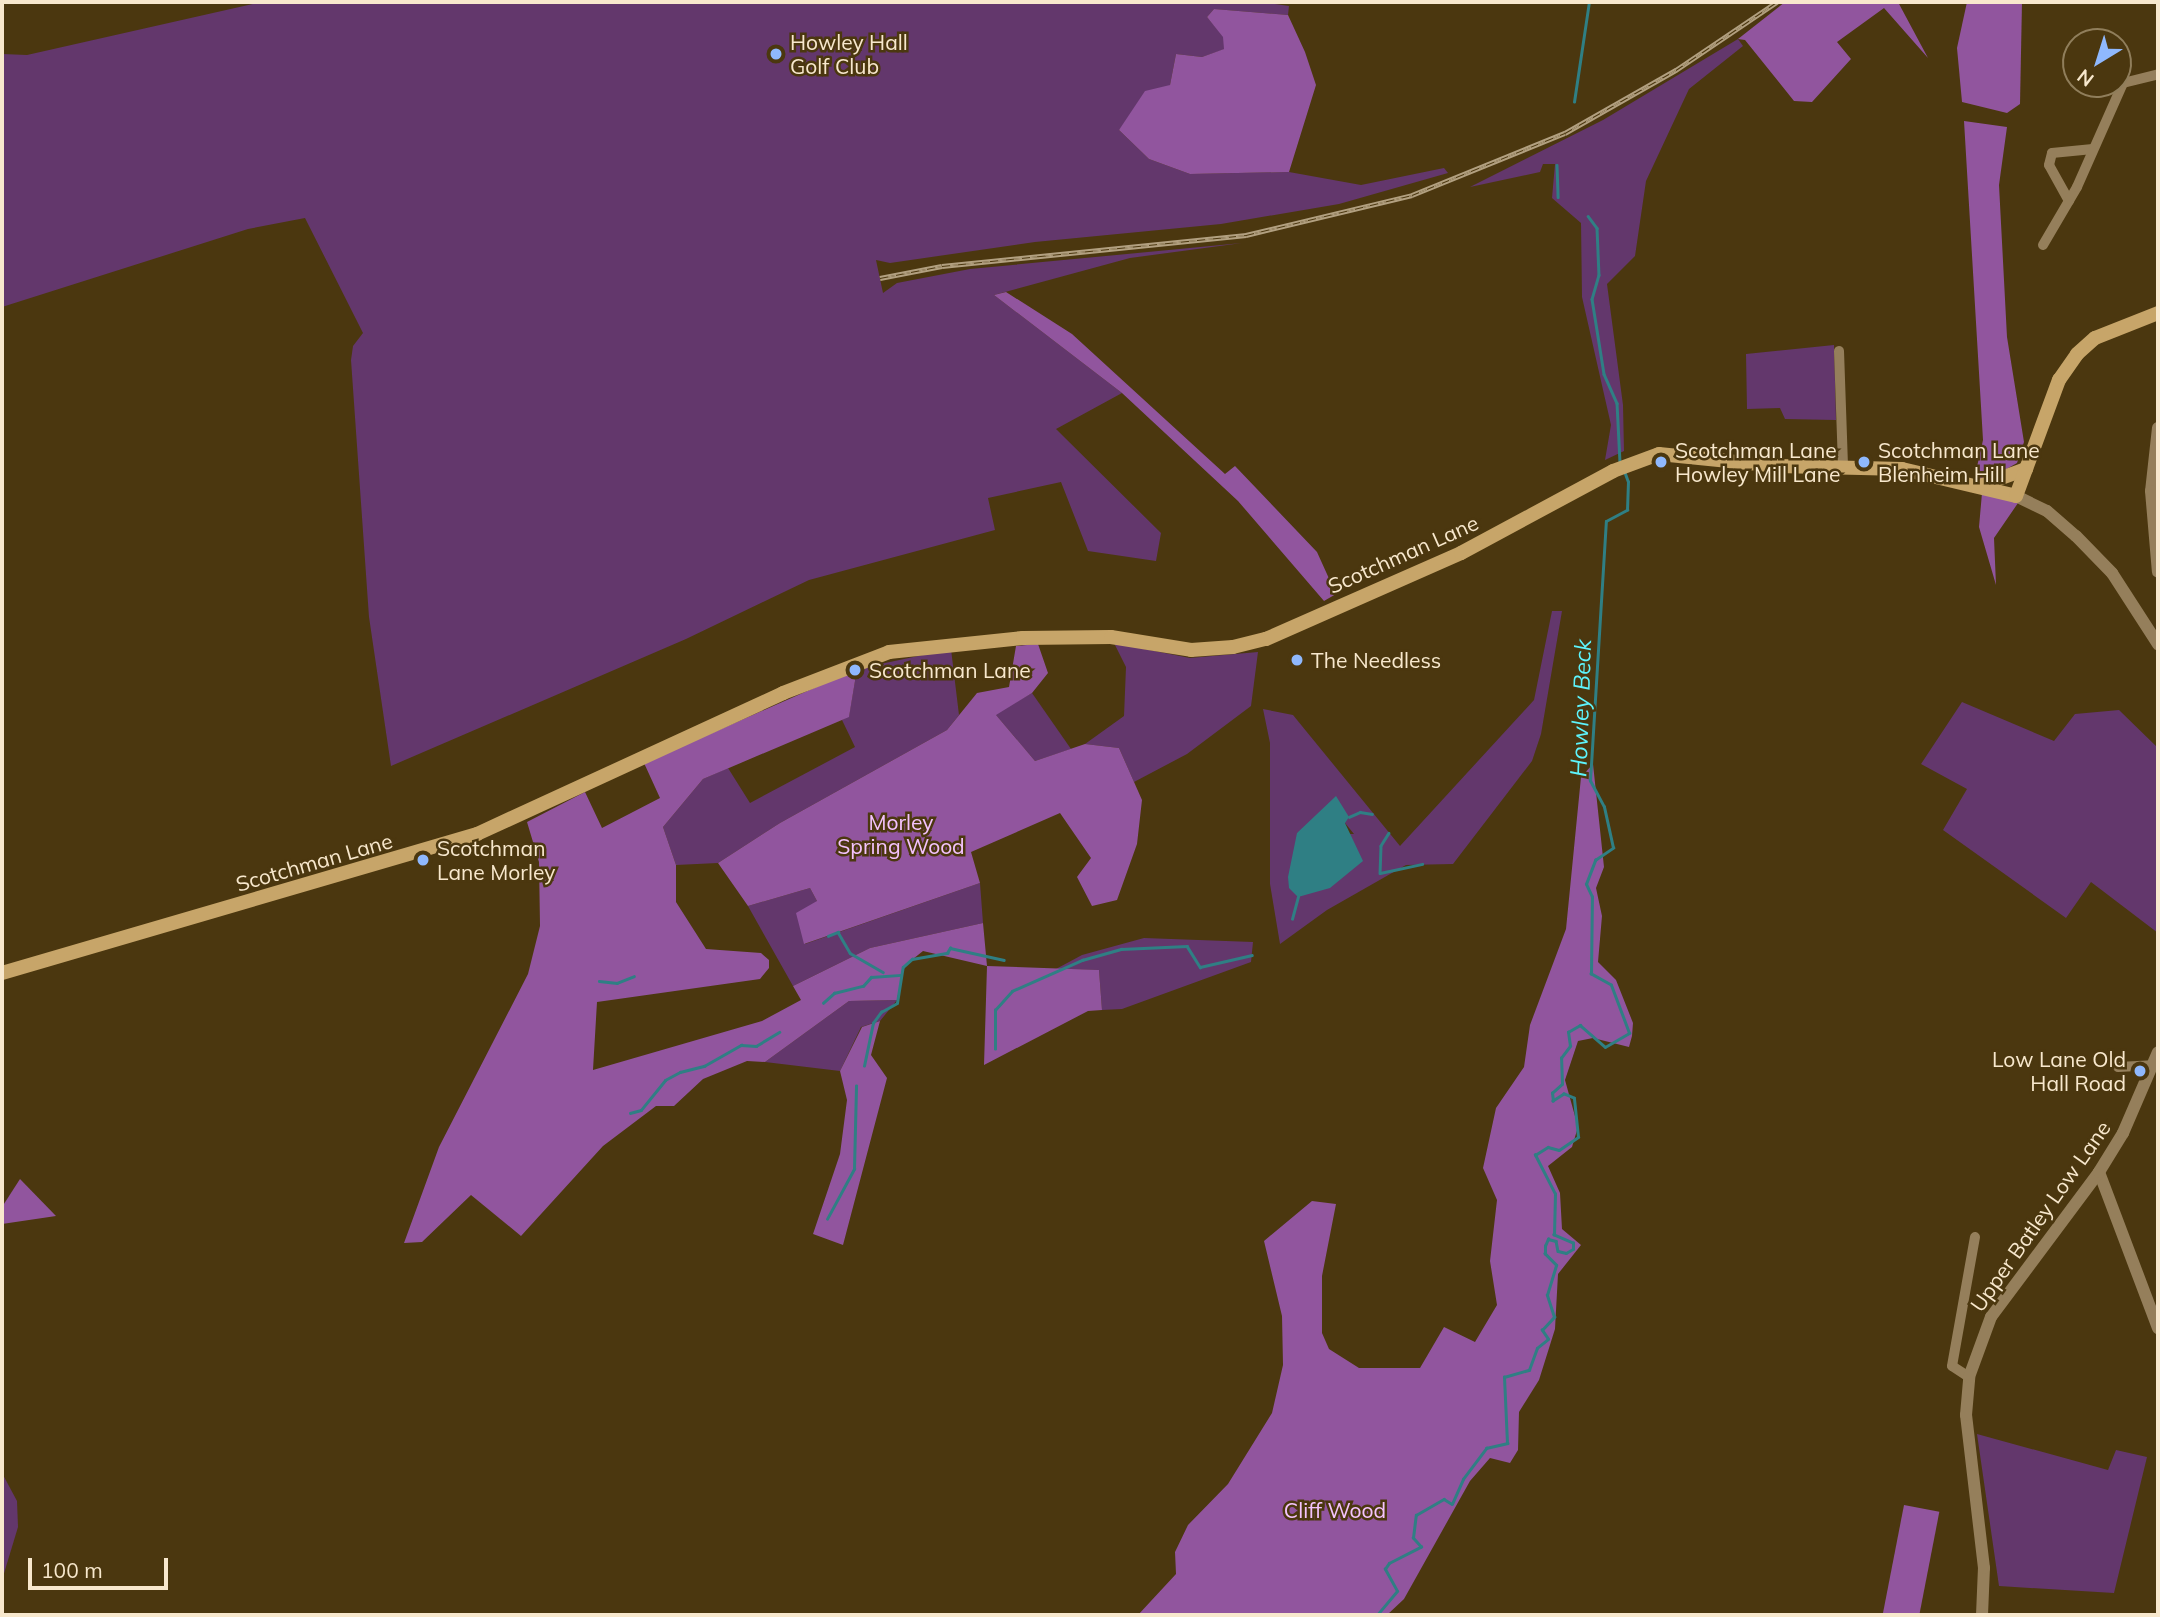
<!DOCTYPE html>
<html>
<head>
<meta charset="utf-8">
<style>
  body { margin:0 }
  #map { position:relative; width:2160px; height:1617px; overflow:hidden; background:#4b370f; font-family:Mulish,sans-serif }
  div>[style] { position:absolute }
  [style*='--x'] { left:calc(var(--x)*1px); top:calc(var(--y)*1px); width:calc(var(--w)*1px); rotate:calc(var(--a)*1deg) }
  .green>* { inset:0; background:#63376c }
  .forest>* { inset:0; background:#91559e; transform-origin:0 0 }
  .water>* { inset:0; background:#2f7f84 }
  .stream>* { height:2.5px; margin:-1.25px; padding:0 1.25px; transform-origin:1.25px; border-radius:1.25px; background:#2f7f84 }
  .minor>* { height:10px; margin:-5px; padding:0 5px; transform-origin:5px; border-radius:5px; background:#957f5b }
  .tertiary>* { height:12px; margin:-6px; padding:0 6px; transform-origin:6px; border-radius:6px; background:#957f5b }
  .secondary>* { height:14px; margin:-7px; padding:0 7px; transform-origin:7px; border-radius:7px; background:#c7a569 }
  .rail>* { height:5px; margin-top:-2.5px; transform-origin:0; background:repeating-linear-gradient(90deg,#4b370f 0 8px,#b2a080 0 16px); box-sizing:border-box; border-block:2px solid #b2a080 }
  .dots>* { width:19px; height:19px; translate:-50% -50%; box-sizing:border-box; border:4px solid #4b370f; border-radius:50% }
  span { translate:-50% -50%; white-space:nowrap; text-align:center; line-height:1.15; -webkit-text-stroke:5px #4b370f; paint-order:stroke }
  .poi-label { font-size:21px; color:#f8e8cd }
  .left { translate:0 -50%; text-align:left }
  .right { translate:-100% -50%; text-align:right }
  .street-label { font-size:21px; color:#f8e8cd }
  .park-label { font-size:21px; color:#f4c3fe }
  .water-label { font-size:23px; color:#5df4fc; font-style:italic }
  .frame { position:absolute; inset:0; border:4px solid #f8e8cd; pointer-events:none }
  .north { position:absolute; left:2062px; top:28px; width:70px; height:70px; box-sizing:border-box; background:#4b370f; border:2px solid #907e5b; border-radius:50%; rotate:218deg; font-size:19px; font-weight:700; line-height:28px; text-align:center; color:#f8e8cd }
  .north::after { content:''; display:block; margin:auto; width:24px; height:32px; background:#8fb8fd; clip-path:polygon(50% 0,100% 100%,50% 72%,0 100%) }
  .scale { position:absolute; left:28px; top:1558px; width:140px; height:32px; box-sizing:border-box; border:4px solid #f8e8cd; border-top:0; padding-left:9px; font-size:21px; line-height:24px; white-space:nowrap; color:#f8e8cd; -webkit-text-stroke:5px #4b370f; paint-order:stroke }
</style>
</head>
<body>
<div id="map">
  <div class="green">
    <i style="clip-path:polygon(262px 2px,1262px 2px,1289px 6px,1288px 15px,1214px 9px,1207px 17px,1224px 37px,1225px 49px,1202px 57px,1176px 54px,1170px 85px,1119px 130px,1149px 159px,1190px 174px,1289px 172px,1361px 185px,1444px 168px,1448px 173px,1339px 204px,1221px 224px,1035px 242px,890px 263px,876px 260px,883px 293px,897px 283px,970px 269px,1242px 243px,1130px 258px,994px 295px,1122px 393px,1056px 429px,1161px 533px,1156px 561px,1088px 551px,1061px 482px,988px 498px,995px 530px,809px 580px,686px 639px,391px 766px,369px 617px,351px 360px,353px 346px,363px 333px,305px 218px,248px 229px,2px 307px,2px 54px,27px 55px)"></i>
    <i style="clip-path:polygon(1738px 39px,1743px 46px,1689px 89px,1646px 181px,1635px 256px,1607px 284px,1623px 405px,1624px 451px,1605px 460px,1611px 425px,1582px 297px,1581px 223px,1552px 198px,1555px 164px,1543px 164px,1540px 172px,1470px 187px,1603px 120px)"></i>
    <i style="clip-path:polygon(1834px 345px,1836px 420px,1785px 419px,1780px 408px,1747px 409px,1746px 354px)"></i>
    <i style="clip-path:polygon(evenodd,1552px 611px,1562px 611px,1541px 734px,1532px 761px,1453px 864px,1406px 865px,1327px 910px,1280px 944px,1270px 884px,1270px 743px,1263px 709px,1293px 715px,1400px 846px,1534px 700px,1552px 611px,1345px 823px,1354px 834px,1297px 833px,1345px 823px)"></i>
    <i style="clip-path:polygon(1114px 643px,1190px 658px,1258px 652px,1251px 706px,1187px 754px,1134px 782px,1119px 748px,1085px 744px,1124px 716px,1126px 667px)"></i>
    <i style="clip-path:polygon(951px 649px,959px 715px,947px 730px,780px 823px,718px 863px,676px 865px,663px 827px,703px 779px,728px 768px,750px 803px,855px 747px,842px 720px,849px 716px,857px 669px)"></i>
    <i style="clip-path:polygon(1032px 693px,1071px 749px,1035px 761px,995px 714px)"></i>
    <i style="clip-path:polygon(1962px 702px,2054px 741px,2075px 714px,2119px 710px,2158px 748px,2158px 933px,2091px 882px,2066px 918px,1943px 830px,1967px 789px,1921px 764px)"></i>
    <i style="clip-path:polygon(980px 883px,983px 923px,870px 948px,793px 986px,748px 906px,810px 888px,817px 901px,805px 944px)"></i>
    <i style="clip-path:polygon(1144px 938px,1253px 942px,1251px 962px,1122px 1009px,1102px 1010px,1099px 970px,1056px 969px,1082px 955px)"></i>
    <i style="clip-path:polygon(897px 1000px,880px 1021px,861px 1027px,840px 1071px,765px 1062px,849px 1001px)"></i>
    <i style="clip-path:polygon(1977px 1434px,2108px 1470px,2116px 1450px,2147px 1457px,2114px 1593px,1999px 1586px)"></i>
    <i style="clip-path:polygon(2px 1473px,17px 1501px,18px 1527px,2px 1580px)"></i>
  </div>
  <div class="forest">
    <i style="clip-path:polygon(1785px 2px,1898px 2px,1928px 58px,1884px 8px,1837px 42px,1851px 59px,1812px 102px,1794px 101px,1745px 40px,1738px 39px)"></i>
    <i style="clip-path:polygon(1967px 2px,2022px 2px,2020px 104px,2007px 113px,1962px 102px,1957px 48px)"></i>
    <i style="clip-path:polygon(1214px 9px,1288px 15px,1305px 52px,1316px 85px,1289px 172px,1190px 174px,1149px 159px,1119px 130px,1145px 91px,1170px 85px,1176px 54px,1202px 57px,1224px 49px,1223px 37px,1207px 17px)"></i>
    <i style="clip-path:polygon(1964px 121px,2007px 127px,1999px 185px,2007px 337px,2024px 442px,2017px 463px,1996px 475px,1974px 480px,1983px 440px)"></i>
    <i style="clip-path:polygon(1006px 292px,1072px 334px,1225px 474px,1235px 466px,1317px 552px,1336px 594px,1324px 601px,1238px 501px,1122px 393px,994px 295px)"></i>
    <i style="clip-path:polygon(1982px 493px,2018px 503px,1994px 538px,1996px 585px,1979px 527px)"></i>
    <i style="clip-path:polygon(1038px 644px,1048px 673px,1032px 693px,996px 715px,1035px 761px,1085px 744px,1119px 748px,1142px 800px,1137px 844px,1117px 900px,1092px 906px,1077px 877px,1091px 858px,1060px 813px,971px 852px,980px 883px,804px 944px,796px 913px,817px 901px,810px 888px,748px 906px,718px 863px,780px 823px,947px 730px,977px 693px,1009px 687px,1016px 646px)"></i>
    <i style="clip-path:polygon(857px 669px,849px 717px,703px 779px,663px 827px,676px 865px,676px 902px,706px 949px,761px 953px,769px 960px,769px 968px,760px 979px,597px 1002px,593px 1070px,762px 1021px,801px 1000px,793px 986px,870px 948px,983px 923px,987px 966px,1099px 970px,1102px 1010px,1088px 1011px,984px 1065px,987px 966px,923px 951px,903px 967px,897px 1000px,849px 1001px,765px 1062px,747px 1061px,703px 1079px,674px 1106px,656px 1106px,603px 1146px,521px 1236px,471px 1195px,422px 1242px,404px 1243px,439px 1147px,528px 974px,540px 926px,539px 862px,527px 822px,585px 792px,602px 828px,660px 798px,644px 763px)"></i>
    <i style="clip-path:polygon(1593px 764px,1604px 867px,1596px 888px,1602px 916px,1598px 962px,1616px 980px,1633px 1023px,1632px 1036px,1629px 1047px,1593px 1038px,1578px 1041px,1565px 1080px,1578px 1127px,1572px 1147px,1548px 1166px,1560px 1193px,1562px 1229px,1581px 1245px,1558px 1274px,1555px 1329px,1539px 1380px,1519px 1412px,1518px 1450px,1510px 1463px,1490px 1458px,1470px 1481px,1404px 1599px,1387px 1615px,1138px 1615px,1176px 1574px,1175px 1552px,1188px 1525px,1228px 1484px,1272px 1413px,1283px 1365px,1282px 1316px,1264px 1241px,1312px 1201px,1336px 1204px,1322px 1276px,1322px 1333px,1329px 1349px,1359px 1368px,1420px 1368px,1444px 1327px,1475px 1342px,1497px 1305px,1490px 1261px,1497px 1200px,1483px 1168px,1496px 1108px,1524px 1067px,1530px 1025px,1566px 929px,1581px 777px)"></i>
    <i style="clip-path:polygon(880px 1021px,871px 1055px,887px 1078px,843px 1245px,813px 1234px,840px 1154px,847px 1100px,840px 1071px,862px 1027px)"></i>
    <i style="clip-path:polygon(20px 1179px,56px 1216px,2px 1224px,2px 1207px)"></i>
    <i style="left:1904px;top:1505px;width:36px;height:111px;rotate:11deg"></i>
  </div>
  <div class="water">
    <i style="clip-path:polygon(1336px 796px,1349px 817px,1345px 823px,1363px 861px,1330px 888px,1298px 897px,1289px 888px,1288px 877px,1297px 833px)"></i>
  </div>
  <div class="stream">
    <i style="--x:1574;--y:102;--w:101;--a:-81.5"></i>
    <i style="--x:1557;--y:165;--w:32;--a:88"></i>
    <i style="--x:1588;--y:216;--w:15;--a:53"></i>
    <i style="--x:1597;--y:228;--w:47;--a:87.6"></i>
    <i style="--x:1599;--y:275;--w:25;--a:106"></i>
    <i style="--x:1592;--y:299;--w:76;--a:80.9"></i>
    <i style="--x:1604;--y:374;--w:32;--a:66"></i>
    <i style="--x:1617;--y:403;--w:59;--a:87.1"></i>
    <i style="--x:1349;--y:817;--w:12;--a:-24"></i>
    <i style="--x:1360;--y:812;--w:12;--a:9"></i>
    <i style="--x:1389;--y:833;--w:15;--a:122"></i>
    <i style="--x:1381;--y:846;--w:27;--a:92"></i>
    <i style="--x:1380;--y:873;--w:43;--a:-12.1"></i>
    <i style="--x:1292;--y:919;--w:23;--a:-75"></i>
    <i style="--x:828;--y:936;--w:11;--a:-22"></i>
    <i style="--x:838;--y:932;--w:24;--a:60"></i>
    <i style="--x:850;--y:953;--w:38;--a:30"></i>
    <i style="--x:599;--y:981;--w:18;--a:6"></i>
    <i style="--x:617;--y:983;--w:18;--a:-22"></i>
    <i style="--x:823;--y:1003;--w:15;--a:-42"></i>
    <i style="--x:834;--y:993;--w:30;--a:-14"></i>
    <i style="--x:863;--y:986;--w:12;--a:-48"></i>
    <i style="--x:871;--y:977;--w:30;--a:-4"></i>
    <i style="--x:995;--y:1049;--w:39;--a:-90"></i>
    <i style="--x:995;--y:1010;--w:25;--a:-48"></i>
    <i style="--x:1012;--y:991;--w:77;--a:-23.9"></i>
    <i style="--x:1082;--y:960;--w:41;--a:-15.8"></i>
    <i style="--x:1121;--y:949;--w:66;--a:-2.6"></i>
    <i style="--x:1187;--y:946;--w:25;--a:58"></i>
    <i style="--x:1200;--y:967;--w:53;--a:-13"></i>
    <i style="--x:864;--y:1066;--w:44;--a:-78.2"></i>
    <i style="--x:873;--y:1023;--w:14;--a:-54"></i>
    <i style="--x:881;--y:1012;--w:18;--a:-29"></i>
    <i style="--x:897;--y:1003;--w:36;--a:-81"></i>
    <i style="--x:903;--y:967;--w:12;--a:-42"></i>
    <i style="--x:912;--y:959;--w:36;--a:-10"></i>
    <i style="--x:947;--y:953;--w:6;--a:-59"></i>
    <i style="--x:950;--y:948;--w:55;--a:12.5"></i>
    <i style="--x:630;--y:1113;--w:11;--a:-15"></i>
    <i style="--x:641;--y:1110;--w:38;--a:-51"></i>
    <i style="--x:665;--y:1080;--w:17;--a:-28"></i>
    <i style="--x:680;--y:1072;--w:25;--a:-14"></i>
    <i style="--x:704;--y:1066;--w:43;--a:-29.6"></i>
    <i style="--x:741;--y:1045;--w:15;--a:4"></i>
    <i style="--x:756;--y:1046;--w:27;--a:-31"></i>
    <i style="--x:827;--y:1219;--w:57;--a:-61.6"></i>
    <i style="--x:854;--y:1169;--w:83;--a:-88.6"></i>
    <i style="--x:1333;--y:1615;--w:2;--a:0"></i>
    <i style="--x:1377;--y:1615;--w:31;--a:-50"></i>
    <i style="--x:1397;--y:1591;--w:25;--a:-119"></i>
    <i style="--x:1385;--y:1569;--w:7;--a:-56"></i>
    <i style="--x:1389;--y:1563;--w:36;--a:-27"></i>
    <i style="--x:1421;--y:1547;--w:12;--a:-132"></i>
    <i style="--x:1413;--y:1538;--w:23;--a:-83"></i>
    <i style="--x:1416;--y:1515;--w:32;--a:-30"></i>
    <i style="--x:1444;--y:1499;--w:9;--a:32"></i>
    <i style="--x:1452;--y:1504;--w:27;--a:-66"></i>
    <i style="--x:1463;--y:1479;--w:39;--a:-53"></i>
    <i style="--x:1486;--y:1448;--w:22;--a:-13"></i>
    <i style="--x:1507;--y:1443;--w:66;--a:-92.6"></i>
    <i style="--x:1504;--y:1377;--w:26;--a:-16"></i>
    <i style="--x:1529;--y:1370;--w:23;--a:-70"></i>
    <i style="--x:1537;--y:1348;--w:14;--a:-39"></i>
    <i style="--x:1548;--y:1339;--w:11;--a:-124"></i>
    <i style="--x:1542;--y:1330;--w:18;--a:-47"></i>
    <i style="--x:1554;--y:1317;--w:23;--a:-108"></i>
    <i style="--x:1547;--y:1295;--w:31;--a:-73"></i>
    <i style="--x:1556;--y:1265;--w:16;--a:-135"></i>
    <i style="--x:1545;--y:1254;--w:8;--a:-90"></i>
    <i style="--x:1545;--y:1246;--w:8;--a:-67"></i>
    <i style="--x:1548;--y:1239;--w:8;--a:14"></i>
    <i style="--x:1556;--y:1241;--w:10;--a:79"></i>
    <i style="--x:1558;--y:1251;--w:8;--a:14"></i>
    <i style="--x:1566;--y:1253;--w:8;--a:-30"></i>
    <i style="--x:1573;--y:1249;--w:6;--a:-90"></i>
    <i style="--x:1573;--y:1243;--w:21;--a:-157"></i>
    <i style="--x:1554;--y:1235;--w:41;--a:-88.6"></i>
    <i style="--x:1555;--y:1194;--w:44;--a:-117.1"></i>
    <i style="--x:1535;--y:1155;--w:15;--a:-32"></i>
    <i style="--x:1548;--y:1147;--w:11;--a:15"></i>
    <i style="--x:1559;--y:1150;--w:23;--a:-34"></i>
    <i style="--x:1578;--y:1137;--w:39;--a:-96"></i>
    <i style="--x:1574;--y:1098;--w:11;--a:-158"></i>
    <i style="--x:1564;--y:1094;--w:13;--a:148"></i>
    <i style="--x:1553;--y:1101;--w:8;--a:-97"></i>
    <i style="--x:1552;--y:1093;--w:13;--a:-42"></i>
    <i style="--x:1562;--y:1084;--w:26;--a:-92"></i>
    <i style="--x:1561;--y:1058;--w:15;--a:-53"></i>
    <i style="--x:1570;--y:1046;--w:14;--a:-98"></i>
    <i style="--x:1568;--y:1032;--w:14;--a:-30"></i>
    <i style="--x:1580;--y:1025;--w:33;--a:41"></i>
    <i style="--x:1605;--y:1047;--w:28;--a:-30"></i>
    <i style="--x:1629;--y:1033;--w:51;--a:-110.6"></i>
    <i style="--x:1611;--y:985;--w:23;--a:-151"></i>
    <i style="--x:1591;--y:974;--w:77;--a:-89.3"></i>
    <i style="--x:1592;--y:897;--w:14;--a:-115"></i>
    <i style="--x:1586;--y:884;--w:26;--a:-69"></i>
    <i style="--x:1595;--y:860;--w:22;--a:-34"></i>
    <i style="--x:1613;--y:848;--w:42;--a:-102.4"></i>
    <i style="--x:1604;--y:807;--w:30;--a:-118"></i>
    <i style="--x:1590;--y:781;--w:260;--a:-86.5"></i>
    <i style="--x:1606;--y:521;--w:24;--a:-28"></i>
    <i style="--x:1627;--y:510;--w:28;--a:-88"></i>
    <i style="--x:1628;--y:482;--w:12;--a:-110"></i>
  </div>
  <div class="minor">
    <i style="--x:2069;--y:201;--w:41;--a:-119.1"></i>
    <i style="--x:2049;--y:165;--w:12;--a:-76"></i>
    <i style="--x:2052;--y:153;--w:41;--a:-5.6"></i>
    <i style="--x:2043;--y:245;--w:67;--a:-59.6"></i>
    <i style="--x:2077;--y:187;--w:114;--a:-66.1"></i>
    <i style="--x:2123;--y:83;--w:36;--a:-14"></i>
    <i style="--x:1839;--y:351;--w:116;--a:88"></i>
    <i style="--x:2118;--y:1067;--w:34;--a:-3"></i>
    <i style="--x:1969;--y:1377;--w:20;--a:-147"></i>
    <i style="--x:1952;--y:1366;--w:131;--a:-79.9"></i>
  </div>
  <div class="tertiary">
    <i style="--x:2158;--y:428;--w:63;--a:96.3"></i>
    <i style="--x:2151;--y:491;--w:81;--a:85.1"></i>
    <i style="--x:2016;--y:496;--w:34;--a:26"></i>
    <i style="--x:2047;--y:511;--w:38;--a:41"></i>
    <i style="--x:2076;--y:536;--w:52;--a:45.8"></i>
    <i style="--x:2112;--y:573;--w:85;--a:57.1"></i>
    <i style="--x:2099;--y:1172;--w:167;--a:69.3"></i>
    <i style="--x:1982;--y:1615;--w:47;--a:-87.6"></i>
    <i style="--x:1984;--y:1568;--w:154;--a:-96.7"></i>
    <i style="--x:1966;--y:1415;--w:38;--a:-85"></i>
    <i style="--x:1969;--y:1377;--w:64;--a:-69.9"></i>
    <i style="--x:1991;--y:1317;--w:181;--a:-53.3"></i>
    <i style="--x:2099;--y:1172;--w:46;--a:-58.4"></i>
    <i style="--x:2123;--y:1133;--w:88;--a:-66.6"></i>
  </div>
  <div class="secondary">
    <i style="--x:1982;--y:485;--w:47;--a:-20"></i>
    <i style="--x:2;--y:973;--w:495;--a:-16.3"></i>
    <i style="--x:477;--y:834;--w:337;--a:-24.7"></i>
    <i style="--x:783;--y:693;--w:114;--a:-21.1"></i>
    <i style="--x:889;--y:652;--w:135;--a:-6"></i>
    <i style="--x:1023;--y:638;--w:88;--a:-0.7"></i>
    <i style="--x:1111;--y:637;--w:81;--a:9.2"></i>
    <i style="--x:1191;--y:650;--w:42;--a:-4.1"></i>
    <i style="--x:1233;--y:647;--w:34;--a:-14"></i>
    <i style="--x:1266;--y:639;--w:213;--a:-23.8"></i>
    <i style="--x:1461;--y:553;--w:173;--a:-28.3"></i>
    <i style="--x:1613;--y:471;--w:49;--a:-20.3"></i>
    <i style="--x:1659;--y:454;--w:120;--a:5.8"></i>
    <i style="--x:1778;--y:466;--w:124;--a:1.4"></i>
    <i style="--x:1902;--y:469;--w:117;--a:13.3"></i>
    <i style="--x:2016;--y:496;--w:124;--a:-69.7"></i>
    <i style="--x:2059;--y:380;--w:32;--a:-55"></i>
    <i style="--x:2077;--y:354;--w:24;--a:-42"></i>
    <i style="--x:2095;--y:338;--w:68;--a:-21.6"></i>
  </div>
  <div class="rail">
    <i style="--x:880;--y:278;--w:63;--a:-11"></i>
    <i style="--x:942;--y:266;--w:306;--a:-5.8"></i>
    <i style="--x:1246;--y:235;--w:171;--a:-13.5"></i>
    <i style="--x:1412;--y:195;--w:165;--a:-22.1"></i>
    <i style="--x:1565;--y:133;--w:128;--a:-29.6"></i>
    <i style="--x:1676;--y:70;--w:122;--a:-34"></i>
  </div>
  <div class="dots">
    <i style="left:776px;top:54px;background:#8fb8fd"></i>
    <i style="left:1661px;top:462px;background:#8fb8fd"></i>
    <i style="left:1864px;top:462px;background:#8fb8fd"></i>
    <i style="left:1297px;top:660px;background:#8fb8fd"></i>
    <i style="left:855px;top:670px;background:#8fb8fd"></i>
    <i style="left:423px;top:860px;background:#8fb8fd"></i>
    <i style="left:2140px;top:1071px;background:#8fb8fd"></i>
  </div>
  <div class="poi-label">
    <span class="left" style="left:790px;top:54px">Howley Hall<br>Golf Club</span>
    <span class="left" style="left:1675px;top:462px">Scotchman Lane<br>Howley Mill Lane</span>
    <span class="left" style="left:1878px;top:462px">Scotchman Lane<br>Blenheim Hill</span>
    <span class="left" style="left:1311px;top:660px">The Needless</span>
    <span class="left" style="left:869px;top:670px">Scotchman Lane</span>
    <span class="left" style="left:437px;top:860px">Scotchman<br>Lane Morley</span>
    <span class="right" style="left:2126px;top:1071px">Low Lane Old<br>Hall Road</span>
  </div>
  <div class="street-label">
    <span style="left:1403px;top:554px;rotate:-24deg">Scotchman Lane</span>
    <span style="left:314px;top:862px;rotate:-16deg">Scotchman Lane</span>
    <span style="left:2040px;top:1216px;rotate:-55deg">Upper Batley Low Lane</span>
  </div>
  <div class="park-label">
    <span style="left:901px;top:834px">Morley<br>Spring Wood</span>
    <span style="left:1335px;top:1510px">Cliff Wood</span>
  </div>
  <div class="water-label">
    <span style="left:1581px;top:708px;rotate:-88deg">Howley Beck</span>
  </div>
  <div class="frame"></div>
  <div class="north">N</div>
  <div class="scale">100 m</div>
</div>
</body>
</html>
